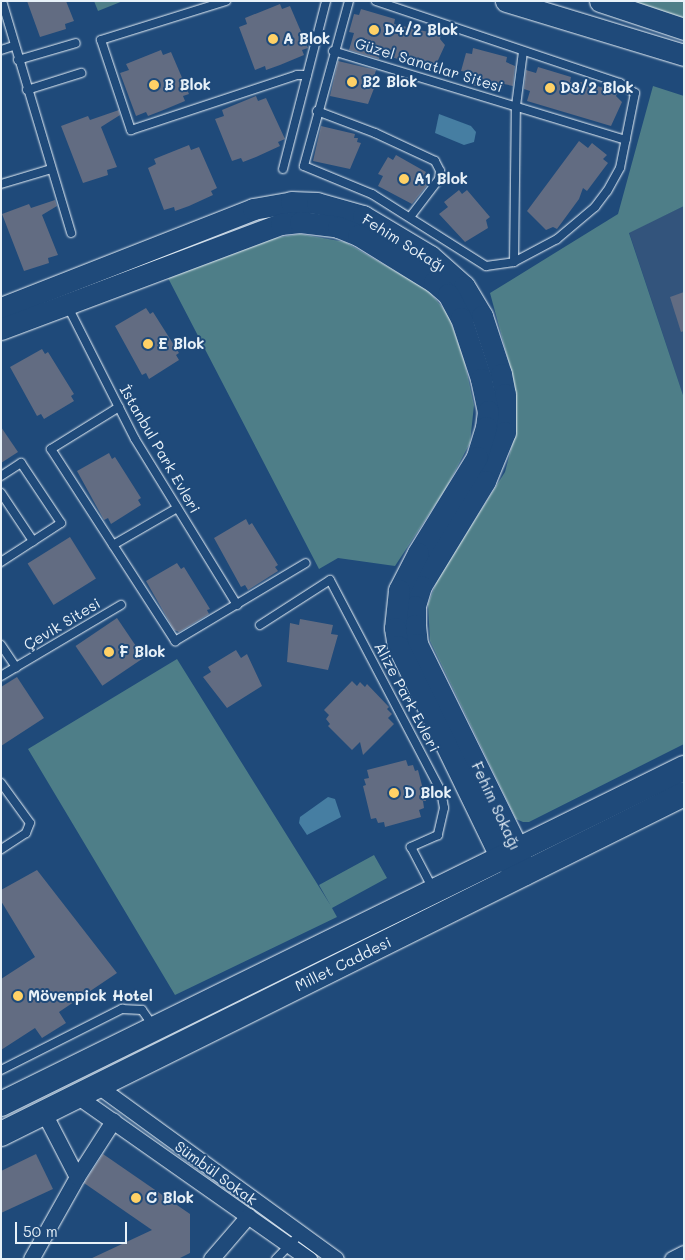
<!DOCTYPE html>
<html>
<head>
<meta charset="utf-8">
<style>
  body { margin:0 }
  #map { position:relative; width:685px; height:1260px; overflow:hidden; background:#1f4a7a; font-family:Mali,sans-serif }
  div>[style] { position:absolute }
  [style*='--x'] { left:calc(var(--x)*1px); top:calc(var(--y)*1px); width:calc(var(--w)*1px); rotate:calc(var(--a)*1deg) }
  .built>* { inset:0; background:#33547c }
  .green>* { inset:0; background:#4e7e88 }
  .water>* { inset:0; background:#467ea2 }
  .building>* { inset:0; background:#626c82; transform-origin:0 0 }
  .roads { filter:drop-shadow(0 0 1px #e8f1f8) drop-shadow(0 0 1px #e8f1f8) }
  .lane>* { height:8px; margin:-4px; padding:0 4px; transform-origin:4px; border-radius:4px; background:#1f4a7a }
  .street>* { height:15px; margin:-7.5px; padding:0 7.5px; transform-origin:7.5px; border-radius:7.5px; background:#1f4a7a }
  .secondary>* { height:21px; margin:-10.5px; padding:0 10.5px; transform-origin:10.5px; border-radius:10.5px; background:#1f4a7a }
  .primary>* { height:24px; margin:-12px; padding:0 12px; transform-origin:12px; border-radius:12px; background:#1f4a7a }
  .dots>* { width:14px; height:14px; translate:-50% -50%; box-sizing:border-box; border:2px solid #1f4a7a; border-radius:50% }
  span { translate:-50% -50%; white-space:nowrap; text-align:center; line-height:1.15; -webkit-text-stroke:4px #1f4a7a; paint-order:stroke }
  .poi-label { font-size:15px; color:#e8f1f8; font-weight:700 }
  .left { translate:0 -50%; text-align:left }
  .street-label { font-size:15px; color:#e8f1f8 }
  .frame { position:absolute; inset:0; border:2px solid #e8f1f8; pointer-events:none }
  .scale { position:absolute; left:15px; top:1222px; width:112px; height:22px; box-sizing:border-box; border:2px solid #e8f1f8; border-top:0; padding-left:6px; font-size:15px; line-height:18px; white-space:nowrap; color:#e8f1f8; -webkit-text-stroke:4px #1f4a7a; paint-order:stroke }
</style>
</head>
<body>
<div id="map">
  <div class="built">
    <i style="clip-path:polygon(684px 206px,684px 398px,629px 232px)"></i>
  </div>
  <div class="green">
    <i style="clip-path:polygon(94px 1px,123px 1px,98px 11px)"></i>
    <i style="clip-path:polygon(614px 1px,684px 1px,684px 24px)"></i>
    <i style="clip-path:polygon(653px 86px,684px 96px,684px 206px,629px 233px,684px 398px,684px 744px,529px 822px,523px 822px,516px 819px,430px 641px,428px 604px,438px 578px,505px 472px,515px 434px,512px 374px,490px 293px,618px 214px)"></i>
    <i style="clip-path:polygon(300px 234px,345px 242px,428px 290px,448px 314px,464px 359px,474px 405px,470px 443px,445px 490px,395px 566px,338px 558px,319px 569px,168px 278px,262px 240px)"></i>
    <i style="clip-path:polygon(177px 659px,331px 906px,319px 885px,374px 855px,387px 878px,332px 908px,337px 917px,175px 995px,28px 749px)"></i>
  </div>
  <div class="water">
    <i style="clip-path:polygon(439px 114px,471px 126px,476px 132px,474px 142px,464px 145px,435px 133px)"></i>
    <i style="clip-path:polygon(328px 797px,335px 799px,341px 817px,307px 835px,299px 823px,300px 817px)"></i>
  </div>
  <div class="building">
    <i style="clip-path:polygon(27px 1px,66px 1px,74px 21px,65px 24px,66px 29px,40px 37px)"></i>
    <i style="clip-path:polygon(280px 4px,282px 9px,290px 6px,308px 48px,302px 50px,304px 55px,280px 65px,266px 70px,265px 66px,255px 70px,239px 27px,247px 24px,245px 18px)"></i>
    <i style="clip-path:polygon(361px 9px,395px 19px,394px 24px,441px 35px,440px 39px,445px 45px,434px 69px,380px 54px,379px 59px,349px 50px,354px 33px,349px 32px,354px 14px,359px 15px)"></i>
    <i style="clip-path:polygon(473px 48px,507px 57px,506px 62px,515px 66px,513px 86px,504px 84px,501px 92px,464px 83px,467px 72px,461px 71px,466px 53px,472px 54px)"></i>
    <i style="clip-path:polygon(161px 50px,163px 55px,171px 52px,189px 94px,183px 96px,185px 101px,161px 111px,148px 116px,146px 112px,136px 116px,120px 73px,129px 70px,126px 64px)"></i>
    <i style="clip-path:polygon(338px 61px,376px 70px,374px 77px,378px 78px,368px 104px,330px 96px)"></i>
    <i style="clip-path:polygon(538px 67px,571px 77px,570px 82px,583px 82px,618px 92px,616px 96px,622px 102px,611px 126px,527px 101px,530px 91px,524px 89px,526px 70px,536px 73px)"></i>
    <i style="clip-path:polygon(256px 96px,258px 101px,266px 98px,285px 139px,278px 142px,280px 146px,256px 157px,243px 162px,241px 158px,232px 161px,215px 119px,224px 116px,222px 110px)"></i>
    <i style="clip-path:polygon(119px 110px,120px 115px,101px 127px,117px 167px,107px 170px,108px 175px,83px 183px,61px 126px,88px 116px,90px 120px)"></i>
    <i style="clip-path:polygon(321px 126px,355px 134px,354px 138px,358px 138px,357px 142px,361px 143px,350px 169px,313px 161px)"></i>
    <i style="clip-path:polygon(579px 141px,588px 148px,592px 143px,607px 155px,603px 159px,608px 163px,587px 191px,583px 188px,579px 199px,557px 229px,553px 227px,546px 230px,527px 211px)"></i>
    <i style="clip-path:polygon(189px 145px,191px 150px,199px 147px,217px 188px,211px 191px,213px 195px,189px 206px,175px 211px,174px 207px,164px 210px,148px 168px,156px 164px,154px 159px)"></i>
    <i style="clip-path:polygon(396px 155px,426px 172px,424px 176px,429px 183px,412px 204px,378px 186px,383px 176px,378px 174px,388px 157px,393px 160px)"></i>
    <i style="clip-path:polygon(459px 190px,462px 194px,467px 190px,490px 217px,486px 220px,488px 228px,465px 242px,439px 214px,448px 207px,444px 202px)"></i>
    <i style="clip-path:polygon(55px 200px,57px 206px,42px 215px,58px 255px,48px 258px,49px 263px,24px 271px,2px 214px,29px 204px,31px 208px)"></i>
    <i style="clip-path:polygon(684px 292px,684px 331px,681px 332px,670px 297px)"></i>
    <i style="clip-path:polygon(146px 308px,150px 314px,153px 312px,179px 353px,176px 355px,179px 360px,149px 379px,146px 373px,142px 375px,115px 326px)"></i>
    <i style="clip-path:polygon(42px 349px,45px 354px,48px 352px,74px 394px,71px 396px,74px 401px,44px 419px,41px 414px,37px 416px,10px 367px)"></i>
    <i style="clip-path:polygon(1px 427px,18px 452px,1px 463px)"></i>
    <i style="clip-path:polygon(109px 453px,112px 459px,115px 457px,141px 498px,138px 500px,141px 505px,111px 524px,108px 518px,104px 520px,77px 471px)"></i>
    <i style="clip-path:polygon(246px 519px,249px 525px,252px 523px,278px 565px,275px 567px,278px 571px,248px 590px,245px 585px,241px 587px,214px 538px)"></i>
    <i style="left:70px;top:537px;width:49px;height:50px;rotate:58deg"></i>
    <i style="clip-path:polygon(177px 563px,181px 569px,184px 567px,210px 609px,207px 610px,209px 614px,179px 632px,174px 630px,146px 581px)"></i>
    <i style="left:117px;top:618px;width:48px;height:50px;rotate:56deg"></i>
    <i style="clip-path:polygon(300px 619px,333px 625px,331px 634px,338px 635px,328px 670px,287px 662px,290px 623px,299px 625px)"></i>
    <i style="clip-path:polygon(236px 650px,241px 658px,247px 654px,262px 686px,227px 708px,203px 677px,211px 672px,208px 667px)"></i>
    <i style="clip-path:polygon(17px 677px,44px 718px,1px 746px,1px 687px)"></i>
    <i style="clip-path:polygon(352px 681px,357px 686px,360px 682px,365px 687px,367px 684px,389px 707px,387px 709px,392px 714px,388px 718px,394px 724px,363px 755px,360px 742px,352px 750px,328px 726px,330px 724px,326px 719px,329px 715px,324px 710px)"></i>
    <i style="clip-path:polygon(406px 760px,408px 766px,413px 765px,415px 771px,418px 770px,426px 801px,423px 801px,424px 808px,419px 810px,421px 817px,385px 827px,384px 822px,378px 823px,376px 818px,371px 819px,363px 786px,366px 785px,364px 779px,369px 778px,367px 770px)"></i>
    <i style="clip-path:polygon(37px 870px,117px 973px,59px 1012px,66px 1023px,42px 1038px,35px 1028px,1px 1050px,1px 979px,35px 957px,1px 901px,1px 890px)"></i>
    <i style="clip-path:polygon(36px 1154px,53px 1189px,1px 1213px,1px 1171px)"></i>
    <i style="clip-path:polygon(103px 1154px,190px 1214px,190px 1253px,178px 1259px,90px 1259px,152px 1230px,84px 1183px)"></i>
  </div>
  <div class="roads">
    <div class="lane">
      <i style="--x:2;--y:1;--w:242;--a:73.4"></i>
      <i style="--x:226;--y:1;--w:131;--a:162.7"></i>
      <i style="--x:101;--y:40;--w:95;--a:71.6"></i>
      <i style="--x:131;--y:130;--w:175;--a:-18.3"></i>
      <i style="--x:297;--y:75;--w:10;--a:0"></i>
      <i style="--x:349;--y:1;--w:171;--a:105.3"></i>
      <i style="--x:304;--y:166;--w:74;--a:22.4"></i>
      <i style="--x:372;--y:194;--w:135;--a:32.3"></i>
      <i style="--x:486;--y:266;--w:28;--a:-8"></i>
      <i style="--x:514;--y:262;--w:156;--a:-89.3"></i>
      <i style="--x:516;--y:106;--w:55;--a:-82.7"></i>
      <i style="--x:376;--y:1;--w:257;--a:18.6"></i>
      <i style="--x:620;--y:83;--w:18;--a:34"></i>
      <i style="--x:635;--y:93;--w:76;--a:101.3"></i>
      <i style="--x:620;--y:168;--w:26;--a:119"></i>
      <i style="--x:607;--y:191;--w:20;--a:127"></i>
      <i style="--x:595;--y:207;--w:50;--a:139.9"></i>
      <i style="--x:557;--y:239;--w:49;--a:151.9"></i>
      <i style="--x:1;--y:50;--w:13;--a:-18"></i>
      <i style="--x:333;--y:51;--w:306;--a:16.9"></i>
      <i style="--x:18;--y:60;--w:60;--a:-16.3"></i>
      <i style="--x:27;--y:90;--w:57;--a:-17.5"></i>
      <i style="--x:317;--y:111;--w:62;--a:20.8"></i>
      <i style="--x:375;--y:133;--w:66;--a:25"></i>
      <i style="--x:435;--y:161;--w:11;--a:63"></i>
      <i style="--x:440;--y:171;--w:8;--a:97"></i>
      <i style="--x:439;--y:179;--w:48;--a:127.3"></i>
      <i style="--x:283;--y:169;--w:173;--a:-75.6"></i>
      <i style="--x:1;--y:184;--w:52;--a:-16.7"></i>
      <i style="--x:67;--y:305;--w:150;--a:63.1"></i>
      <i style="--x:135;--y:439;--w:195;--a:58.4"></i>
      <i style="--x:119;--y:407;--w:80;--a:148.3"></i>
      <i style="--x:51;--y:449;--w:229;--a:57.1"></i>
      <i style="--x:175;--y:641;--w:152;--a:-30.8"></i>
      <i style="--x:1;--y:476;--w:24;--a:-33"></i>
      <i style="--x:21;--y:463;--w:72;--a:56.3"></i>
      <i style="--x:61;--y:523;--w:72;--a:147"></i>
      <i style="--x:1;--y:493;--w:58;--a:56.3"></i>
      <i style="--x:113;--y:545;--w:74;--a:-30"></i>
      <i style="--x:260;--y:625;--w:83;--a:-32.7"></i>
      <i style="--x:330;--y:580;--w:238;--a:62.3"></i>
      <i style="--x:441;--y:791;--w:17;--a:80"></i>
      <i style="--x:444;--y:808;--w:28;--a:103"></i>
      <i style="--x:438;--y:835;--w:30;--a:156"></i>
      <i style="--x:411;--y:847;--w:47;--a:62.4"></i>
      <i style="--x:1;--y:645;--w:27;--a:56"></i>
      <i style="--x:16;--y:667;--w:122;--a:-30.6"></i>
      <i style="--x:1;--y:676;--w:17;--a:-31"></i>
      <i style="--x:1;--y:783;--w:49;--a:54.1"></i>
      <i style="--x:30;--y:823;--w:11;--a:112"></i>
      <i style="--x:26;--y:833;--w:30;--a:147"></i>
      <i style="--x:1;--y:1070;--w:136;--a:-26.8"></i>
      <i style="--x:122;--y:1009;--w:20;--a:3"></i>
      <i style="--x:142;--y:1010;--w:19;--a:55"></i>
      <i style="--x:276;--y:1259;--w:35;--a:-46"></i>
    </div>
    <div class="street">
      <i style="--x:98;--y:1086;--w:294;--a:36"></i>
      <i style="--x:77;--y:1096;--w:284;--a:35.1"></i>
      <i style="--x:77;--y:1177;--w:67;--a:-57.3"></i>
      <i style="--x:31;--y:1259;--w:94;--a:-60.7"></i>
      <i style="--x:77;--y:1177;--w:72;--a:-117.3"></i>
      <i style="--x:211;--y:1259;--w:57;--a:-49.3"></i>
      <i style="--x:672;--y:1259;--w:13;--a:-27"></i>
    </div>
    <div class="secondary">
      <i style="--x:506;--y:1;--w:186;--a:16.9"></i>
      <i style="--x:600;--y:1;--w:89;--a:18.4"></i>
      <i style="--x:1;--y:308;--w:271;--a:-21.4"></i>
      <i style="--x:253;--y:209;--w:39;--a:-10"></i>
      <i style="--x:291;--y:202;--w:26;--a:2"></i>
      <i style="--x:317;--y:203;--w:48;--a:15.8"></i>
      <i style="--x:363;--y:216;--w:78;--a:30.8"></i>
      <i style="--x:430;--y:256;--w:45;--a:41.4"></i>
      <i style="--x:464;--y:286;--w:35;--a:59"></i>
      <i style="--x:482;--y:316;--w:61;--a:71.9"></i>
      <i style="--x:501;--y:374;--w:20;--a:79"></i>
      <i style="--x:505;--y:394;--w:38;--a:90"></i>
      <i style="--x:505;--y:432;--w:53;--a:112.2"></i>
      <i style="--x:485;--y:481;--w:123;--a:121.4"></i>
      <i style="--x:421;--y:586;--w:21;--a:107"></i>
      <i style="--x:415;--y:606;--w:19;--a:90"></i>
      <i style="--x:415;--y:625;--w:19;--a:84"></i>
      <i style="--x:417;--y:644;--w:229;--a:63.8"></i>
      <i style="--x:518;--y:849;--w:26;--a:77"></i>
      <i style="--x:1;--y:329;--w:299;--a:-20.6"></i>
      <i style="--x:281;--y:224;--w:19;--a:-6"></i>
      <i style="--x:300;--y:222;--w:38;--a:7"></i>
      <i style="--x:338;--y:227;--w:22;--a:22"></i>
      <i style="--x:358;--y:235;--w:89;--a:31.7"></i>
      <i style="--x:434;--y:282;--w:18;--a:41"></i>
      <i style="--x:448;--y:294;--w:27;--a:62"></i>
      <i style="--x:461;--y:318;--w:64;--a:71.8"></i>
      <i style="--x:481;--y:379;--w:33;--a:78"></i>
      <i style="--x:488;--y:411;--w:16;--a:97"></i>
      <i style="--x:486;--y:427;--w:31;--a:107"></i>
      <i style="--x:477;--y:457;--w:113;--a:121.6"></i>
      <i style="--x:418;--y:553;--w:42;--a:117.2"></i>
      <i style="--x:399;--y:590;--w:38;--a:96"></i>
      <i style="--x:395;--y:628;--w:18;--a:81"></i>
      <i style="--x:398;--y:646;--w:236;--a:64.1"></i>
      <i style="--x:501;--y:858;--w:15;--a:37"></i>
    </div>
    <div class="primary">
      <i style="--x:1;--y:1104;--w:761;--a:-26.19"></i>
      <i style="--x:1;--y:1134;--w:763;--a:-26.46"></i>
    </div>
  </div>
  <div class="dots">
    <i style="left:374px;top:30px;background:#ffd166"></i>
    <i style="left:273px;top:39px;background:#ffd166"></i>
    <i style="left:352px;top:82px;background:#ffd166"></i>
    <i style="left:154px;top:85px;background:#ffd166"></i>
    <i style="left:550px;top:88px;background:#ffd166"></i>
    <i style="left:404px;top:179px;background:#ffd166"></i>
    <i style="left:148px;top:344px;background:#ffd166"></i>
    <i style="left:109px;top:652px;background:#ffd166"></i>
    <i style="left:394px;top:793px;background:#ffd166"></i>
    <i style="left:18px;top:996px;background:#ffd166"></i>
    <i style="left:136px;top:1198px;background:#ffd166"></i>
  </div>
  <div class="poi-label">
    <span class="left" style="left:384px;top:30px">D4/2 Blok</span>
    <span class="left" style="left:283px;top:39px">A Blok</span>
    <span class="left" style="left:362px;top:82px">B2 Blok</span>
    <span class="left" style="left:164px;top:85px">B Blok</span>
    <span class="left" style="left:560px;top:88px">D3/2 Blok</span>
    <span class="left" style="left:414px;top:179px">A1 Blok</span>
    <span class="left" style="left:158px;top:344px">E Blok</span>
    <span class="left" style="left:119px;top:652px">F Blok</span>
    <span class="left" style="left:404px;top:793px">D Blok</span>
    <span class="left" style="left:28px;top:996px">Mövenpick Hotel</span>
    <span class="left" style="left:146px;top:1198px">C Blok</span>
  </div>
  <div class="street-label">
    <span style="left:429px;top:65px;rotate:17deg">Güzel Sanatlar Sitesi</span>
    <span style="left:404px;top:243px;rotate:32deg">Fehim Sokağı</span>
    <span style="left:160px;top:449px;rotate:60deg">İstanbul Park Evleri</span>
    <span style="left:62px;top:624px;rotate:-31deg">Çevik Sitesi</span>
    <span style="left:407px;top:697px;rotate:62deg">Alize Park Evleri</span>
    <span style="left:496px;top:806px;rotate:65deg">Fehim Sokağı</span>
    <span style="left:343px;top:964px;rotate:-26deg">Millet Caddesi</span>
    <span style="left:216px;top:1173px;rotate:36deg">Sümbül Sokak</span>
  </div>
  <div class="frame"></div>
  <div class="scale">50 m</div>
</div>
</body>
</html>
